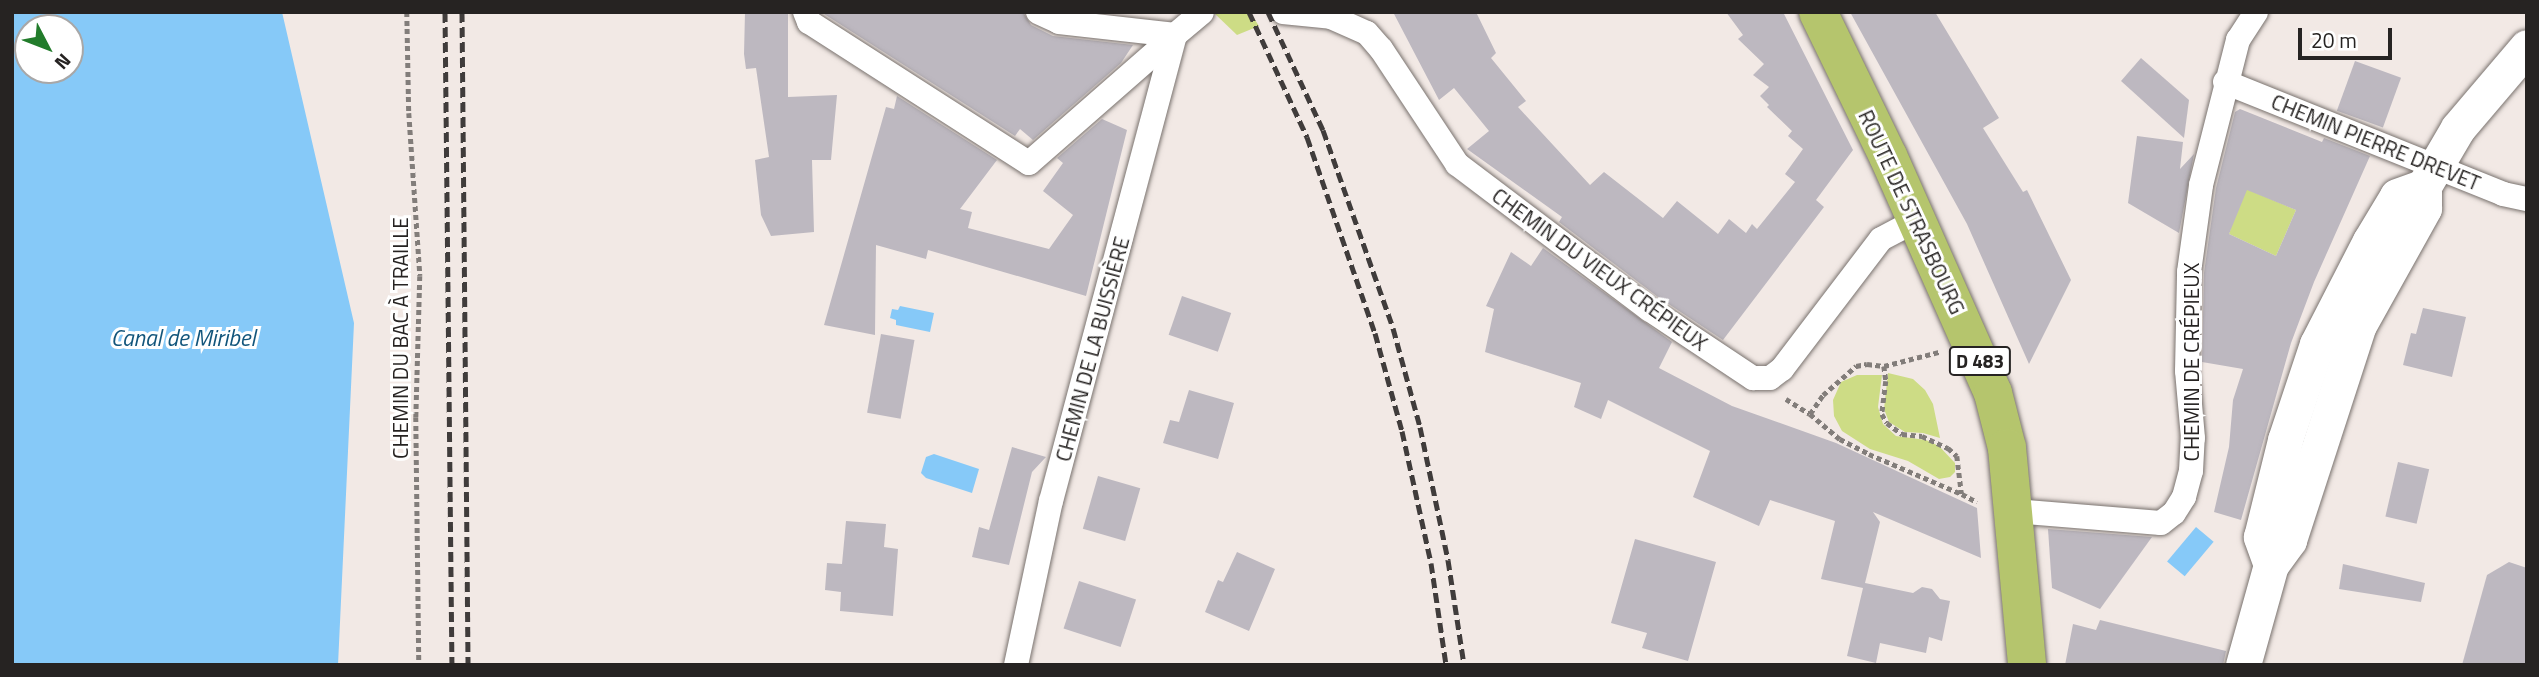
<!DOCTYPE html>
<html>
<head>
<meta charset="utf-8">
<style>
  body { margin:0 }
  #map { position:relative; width:2539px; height:677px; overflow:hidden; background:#f2e9e5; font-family:"Titillium Web",sans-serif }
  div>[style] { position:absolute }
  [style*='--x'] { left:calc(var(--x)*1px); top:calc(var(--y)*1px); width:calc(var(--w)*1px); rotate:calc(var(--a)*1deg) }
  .green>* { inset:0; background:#cddc85 }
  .water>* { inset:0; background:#86c9f8; transform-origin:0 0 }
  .building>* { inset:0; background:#bdb8c0; transform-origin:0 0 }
  .path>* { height:4.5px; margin-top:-2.25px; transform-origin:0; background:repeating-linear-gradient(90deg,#827d7a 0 5px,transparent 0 8.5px) }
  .roads { filter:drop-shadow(0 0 2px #79726e) drop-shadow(0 0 2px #79726e) }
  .street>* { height:24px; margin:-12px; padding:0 12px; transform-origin:12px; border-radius:12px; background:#fff }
  .secondary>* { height:35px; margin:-17.5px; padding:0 17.5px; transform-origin:17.5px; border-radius:17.5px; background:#fff }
  .primary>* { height:38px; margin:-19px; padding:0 19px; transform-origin:19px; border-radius:19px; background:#b5c56d }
  .rail>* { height:5px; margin-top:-2.5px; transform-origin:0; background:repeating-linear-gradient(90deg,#403c3b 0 10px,transparent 0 15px) }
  span { translate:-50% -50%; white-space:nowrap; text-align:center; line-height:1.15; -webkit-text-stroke:6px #fff; paint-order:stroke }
  .shield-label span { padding:2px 5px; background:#fff; border:2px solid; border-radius:5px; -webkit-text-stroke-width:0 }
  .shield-label { font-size:19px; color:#262322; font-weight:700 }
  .street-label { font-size:21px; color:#262322 }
  .water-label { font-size:23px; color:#12557b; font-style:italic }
  .frame { position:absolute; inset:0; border:14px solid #262322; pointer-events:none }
  .north { position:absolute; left:14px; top:14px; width:70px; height:70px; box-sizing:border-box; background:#fff; border:2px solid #a8a7a7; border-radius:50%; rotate:132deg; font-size:19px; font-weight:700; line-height:28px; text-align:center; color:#262322 }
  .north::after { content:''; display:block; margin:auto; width:24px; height:32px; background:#227c2b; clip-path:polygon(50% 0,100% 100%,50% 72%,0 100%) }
  .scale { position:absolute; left:2298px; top:28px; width:94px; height:32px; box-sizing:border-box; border:4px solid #262322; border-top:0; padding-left:9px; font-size:21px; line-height:24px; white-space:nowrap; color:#262322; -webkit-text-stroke:5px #fff; paint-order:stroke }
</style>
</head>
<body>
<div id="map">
  <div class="green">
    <i style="clip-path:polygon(1213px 12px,1250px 12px,1259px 26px,1237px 35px)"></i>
    <i style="clip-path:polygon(2235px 184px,2296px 210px,2276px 256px,2229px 234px,2240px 199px)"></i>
    <i style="clip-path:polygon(1888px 373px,1913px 379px,1925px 390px,1933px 404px,1940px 438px,1923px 433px,1905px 432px,1889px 422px,1884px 409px)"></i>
    <i style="clip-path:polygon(1857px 375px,1882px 375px,1878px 407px,1883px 424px,1896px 436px,1926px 440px,1939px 446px,1955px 463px,1955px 472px,1950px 477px,1939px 479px,1908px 461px,1870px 449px,1842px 431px,1834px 416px,1833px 400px,1841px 382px)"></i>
  </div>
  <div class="water">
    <i style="clip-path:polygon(evenodd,12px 12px,282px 12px,354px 323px,338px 665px,12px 665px,12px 12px,28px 28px,70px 28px,70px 70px,28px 70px,28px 28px)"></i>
    <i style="clip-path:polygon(900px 306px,934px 313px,930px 332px,896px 325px,896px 320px,890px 318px,892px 309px,898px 310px)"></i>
    <i style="clip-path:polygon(934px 454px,979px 469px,972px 493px,926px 478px,921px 473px,926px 457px)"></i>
    <i style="left:2196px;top:527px;width:23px;height:45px;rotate:40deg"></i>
  </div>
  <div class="building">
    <i style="clip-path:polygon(745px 12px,788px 12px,788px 97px,837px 95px,831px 160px,812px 160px,814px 232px,771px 236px,761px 215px,755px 160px,769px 157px,756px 68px,746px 69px,744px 54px)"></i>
    <i style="clip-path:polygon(821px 12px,1023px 12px,1031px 25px,1053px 36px,1133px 45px,1121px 63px,1033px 140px,1020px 129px,1015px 136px)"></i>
    <i style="clip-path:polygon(1393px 12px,1476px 12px,1496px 53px,1491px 58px,1526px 101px,1518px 107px,1590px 185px,1604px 172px,1663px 218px,1677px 201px,1718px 234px,1729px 219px,1746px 233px,1752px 224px,1757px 229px,1795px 182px,1785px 174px,1803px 149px,1788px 136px,1792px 131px,1767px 107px,1769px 105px,1760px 96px,1769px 87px,1753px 75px,1764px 64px,1738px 39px,1743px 35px,1726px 12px,1783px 12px,1853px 150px,1816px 200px,1824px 207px,1723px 340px,1658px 297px,1559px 222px,1562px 217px,1467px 149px,1489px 131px,1454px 88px,1439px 100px)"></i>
    <i style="clip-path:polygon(1850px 12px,1935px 12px,1999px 118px,1983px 128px,2023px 192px,2027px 190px,2071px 280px,2029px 364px,1967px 224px)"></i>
    <i style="clip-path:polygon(2141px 58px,2189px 100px,2184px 138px,2121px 81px)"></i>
    <i style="left:2355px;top:61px;width:49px;height:53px;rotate:20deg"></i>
    <i style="clip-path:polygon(897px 96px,997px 160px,960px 209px,972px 212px,968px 228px,1049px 249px,1073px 215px,1043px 191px,1063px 163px,1057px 158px,1102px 119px,1127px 130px,1086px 296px,928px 250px,926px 259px,876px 245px,875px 335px,824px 325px,886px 107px,894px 109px)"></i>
    <i style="clip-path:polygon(evenodd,2240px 109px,2322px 142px,2324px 138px,2370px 156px,2314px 282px,2291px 343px,2241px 520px,2214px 512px,2229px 447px,2233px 400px,2243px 369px,2202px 362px,2204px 273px,2216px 188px,2235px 112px,2240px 109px,2247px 190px,2296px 210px,2276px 256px,2229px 234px,2247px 190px)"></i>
    <i style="clip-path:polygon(2137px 136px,2183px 142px,2180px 169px,2194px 154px,2179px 233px,2128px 203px)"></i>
    <i style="clip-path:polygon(1543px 248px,1672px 342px,1659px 368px,1732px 406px,1836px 443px,1977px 508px,1981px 558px,1873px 512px,1880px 522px,1865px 583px,1913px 593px,1922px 587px,1932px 589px,1940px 599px,1950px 601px,1942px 641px,1929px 637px,1926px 653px,1880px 643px,1876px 663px,1847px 656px,1863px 588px,1821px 579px,1835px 521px,1770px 500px,1759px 526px,1693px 497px,1710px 451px,1608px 400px,1601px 419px,1574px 407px,1581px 383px,1485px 352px,1494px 309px,1486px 306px,1511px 252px,1531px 266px)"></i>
    <i style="left:1182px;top:296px;width:52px;height:41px;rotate:19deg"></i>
    <i style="clip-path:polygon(2423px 308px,2466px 317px,2452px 377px,2403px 365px,2411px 333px,2416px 334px)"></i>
    <i style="left:881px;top:334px;width:34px;height:80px;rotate:10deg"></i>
    <i style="clip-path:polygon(1189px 390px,1234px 403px,1218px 459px,1163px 443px,1170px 420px,1179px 422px)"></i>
    <i style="clip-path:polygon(1012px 447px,1046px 457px,1032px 472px,1009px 565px,972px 557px,979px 527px,989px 530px)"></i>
    <i style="left:2398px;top:462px;width:32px;height:56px;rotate:13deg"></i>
    <i style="left:1098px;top:476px;width:44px;height:55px;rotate:16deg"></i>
    <i style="clip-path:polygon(846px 521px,886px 524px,884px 547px,898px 549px,893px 616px,840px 611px,841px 592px,825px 590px,827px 563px,842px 564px)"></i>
    <i style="clip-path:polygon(2048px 529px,2152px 537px,2100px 609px,2052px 588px)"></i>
    <i style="clip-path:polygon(1635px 539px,1716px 562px,1688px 661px,1642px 648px,1647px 633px,1611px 623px)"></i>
    <i style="clip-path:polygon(1237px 552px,1275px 569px,1249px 631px,1205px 612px,1218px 580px,1223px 582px)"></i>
    <i style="clip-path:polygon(2509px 562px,2527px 568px,2527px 665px,2462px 665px,2487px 575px)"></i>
    <i style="clip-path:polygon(2343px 564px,2425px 583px,2421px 602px,2339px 589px)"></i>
    <i style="left:1079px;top:581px;width:60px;height:50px;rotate:18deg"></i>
    <i style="clip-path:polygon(2100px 620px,2226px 651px,2223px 665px,2065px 665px,2073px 624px,2096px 630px)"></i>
  </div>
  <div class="path">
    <i style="--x:407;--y:12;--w:101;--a:88.9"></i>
    <i style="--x:409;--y:113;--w:163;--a:86.1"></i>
    <i style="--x:420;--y:276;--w:141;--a:91.6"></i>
    <i style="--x:416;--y:417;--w:248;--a:89.3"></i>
    <i style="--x:1884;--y:366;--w:15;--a:82"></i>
    <i style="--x:1886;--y:381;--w:33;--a:97"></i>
    <i style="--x:1882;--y:414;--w:10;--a:61"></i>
    <i style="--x:1887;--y:423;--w:19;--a:36"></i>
    <i style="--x:1902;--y:434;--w:20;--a:6"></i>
    <i style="--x:1922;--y:436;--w:29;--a:25"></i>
    <i style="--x:1948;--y:448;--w:12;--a:42"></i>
    <i style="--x:1957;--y:456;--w:38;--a:83"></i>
    <i style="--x:1962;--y:494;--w:17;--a:28"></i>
    <i style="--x:1786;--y:399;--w:28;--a:32"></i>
    <i style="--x:1810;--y:414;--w:23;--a:-56"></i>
    <i style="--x:1823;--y:395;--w:44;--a:-41.3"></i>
    <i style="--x:1856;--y:366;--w:11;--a:-10"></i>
    <i style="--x:1867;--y:364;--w:17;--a:7"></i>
    <i style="--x:1884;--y:366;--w:57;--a:-14.3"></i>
    <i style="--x:1810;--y:414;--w:39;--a:40"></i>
    <i style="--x:1840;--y:439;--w:33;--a:27"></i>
    <i style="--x:1869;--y:454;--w:101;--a:23.3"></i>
  </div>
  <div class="roads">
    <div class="street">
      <i style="--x:805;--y:12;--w:11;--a:68"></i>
      <i style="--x:809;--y:22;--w:261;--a:32.7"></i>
      <i style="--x:1029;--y:163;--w:194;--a:-41.2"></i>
      <i style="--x:1038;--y:12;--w:23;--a:25"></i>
      <i style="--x:1059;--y:22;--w:117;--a:6.4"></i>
      <i style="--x:1175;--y:35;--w:35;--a:-40"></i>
      <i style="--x:1283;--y:12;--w:48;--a:5.9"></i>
      <i style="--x:1331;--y:17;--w:39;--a:24"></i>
      <i style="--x:1367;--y:33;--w:21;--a:49"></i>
      <i style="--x:1381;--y:49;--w:138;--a:56.5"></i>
      <i style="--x:1457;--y:164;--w:241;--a:37.1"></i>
      <i style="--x:1649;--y:309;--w:125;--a:33.6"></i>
      <i style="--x:1753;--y:378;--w:17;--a:0"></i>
      <i style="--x:1770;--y:378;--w:15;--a:-37"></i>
      <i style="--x:1782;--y:369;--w:163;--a:-52.7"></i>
      <i style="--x:1881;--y:239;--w:41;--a:-27.8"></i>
      <i style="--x:2225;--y:82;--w:300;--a:21.9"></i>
      <i style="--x:2503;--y:194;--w:25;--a:12"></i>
      <i style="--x:2014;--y:511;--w:147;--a:4.7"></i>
      <i style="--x:2161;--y:523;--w:16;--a:-38"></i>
      <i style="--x:2174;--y:513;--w:19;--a:-58"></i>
      <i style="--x:2184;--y:497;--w:27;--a:-75"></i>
      <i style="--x:2191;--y:471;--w:33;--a:-87"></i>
      <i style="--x:2193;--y:438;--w:67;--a:-95.1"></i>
      <i style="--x:2187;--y:371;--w:99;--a:-88.8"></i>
      <i style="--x:2189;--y:272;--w:88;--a:-82.1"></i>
      <i style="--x:2201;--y:185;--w:150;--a:-75.7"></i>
      <i style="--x:2238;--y:40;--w:33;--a:-57"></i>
      <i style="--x:1016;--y:665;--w:168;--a:-78"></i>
      <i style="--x:1051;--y:501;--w:482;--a:-75.1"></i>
    </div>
    <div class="secondary">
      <i style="--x:2271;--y:565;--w:30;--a:-110"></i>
      <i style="--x:2261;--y:537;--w:100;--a:-76.1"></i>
      <i style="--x:2285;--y:440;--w:101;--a:-71.6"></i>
      <i style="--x:2317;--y:344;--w:116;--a:-62.8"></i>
      <i style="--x:2370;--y:241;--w:52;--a:-59"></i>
      <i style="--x:2397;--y:196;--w:29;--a:-20"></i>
      <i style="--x:2243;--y:665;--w:104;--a:-74.4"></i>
      <i style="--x:2271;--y:565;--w:31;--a:-54"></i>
      <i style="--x:2289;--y:540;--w:226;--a:-72"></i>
      <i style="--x:2359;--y:325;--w:134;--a:-60.9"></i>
      <i style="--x:2424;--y:208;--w:22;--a:-90"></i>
      <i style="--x:2424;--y:186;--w:67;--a:-59.6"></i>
      <i style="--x:2458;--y:128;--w:106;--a:-49.6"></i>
    </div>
    <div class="primary">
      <i style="--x:1818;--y:12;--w:160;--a:64.1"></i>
      <i style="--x:1888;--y:156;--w:259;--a:66.1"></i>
      <i style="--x:1993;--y:393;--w:57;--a:75.7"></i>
      <i style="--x:2007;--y:448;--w:218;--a:84.7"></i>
    </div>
  </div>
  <div class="rail">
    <i style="--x:445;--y:12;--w:653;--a:89.39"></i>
    <i style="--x:462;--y:12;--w:653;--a:89.47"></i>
    <i style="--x:1249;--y:12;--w:138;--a:65.1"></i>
    <i style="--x:1307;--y:137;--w:207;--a:70.9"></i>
    <i style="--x:1375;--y:333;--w:102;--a:74.6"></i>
    <i style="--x:1402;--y:431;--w:135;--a:77.6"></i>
    <i style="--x:1431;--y:563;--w:103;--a:81.6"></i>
    <i style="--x:1268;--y:12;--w:130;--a:65"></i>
    <i style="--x:1323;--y:130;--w:210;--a:70.5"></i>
    <i style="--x:1393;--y:328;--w:103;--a:74.7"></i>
    <i style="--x:1420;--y:427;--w:136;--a:78.1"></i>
    <i style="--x:1448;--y:560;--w:106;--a:81.3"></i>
  </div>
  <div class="shield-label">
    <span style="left:1980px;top:361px">D 483</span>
  </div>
  <div class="street-label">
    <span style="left:2376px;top:142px;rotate:22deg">CHEMIN PIERRE DREVET</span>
    <span style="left:1912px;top:212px;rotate:65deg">ROUTE DE STRASBOURG</span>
    <span style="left:1600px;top:269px;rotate:36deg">CHEMIN DU VIEUX CRÉPIEUX</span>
    <span style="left:400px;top:338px;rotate:-90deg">CHEMIN DU BAC À TRAILLE</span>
    <span style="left:1092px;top:349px;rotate:-75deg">CHEMIN DE LA BUISSIÈRE</span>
    <span style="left:2191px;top:362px;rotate:-90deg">CHEMIN DE CRÉPIEUX</span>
  </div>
  <div class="water-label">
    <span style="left:183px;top:338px">Canal de Miribel</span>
  </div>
  <div class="frame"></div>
  <div class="north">N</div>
  <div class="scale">20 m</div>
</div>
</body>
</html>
